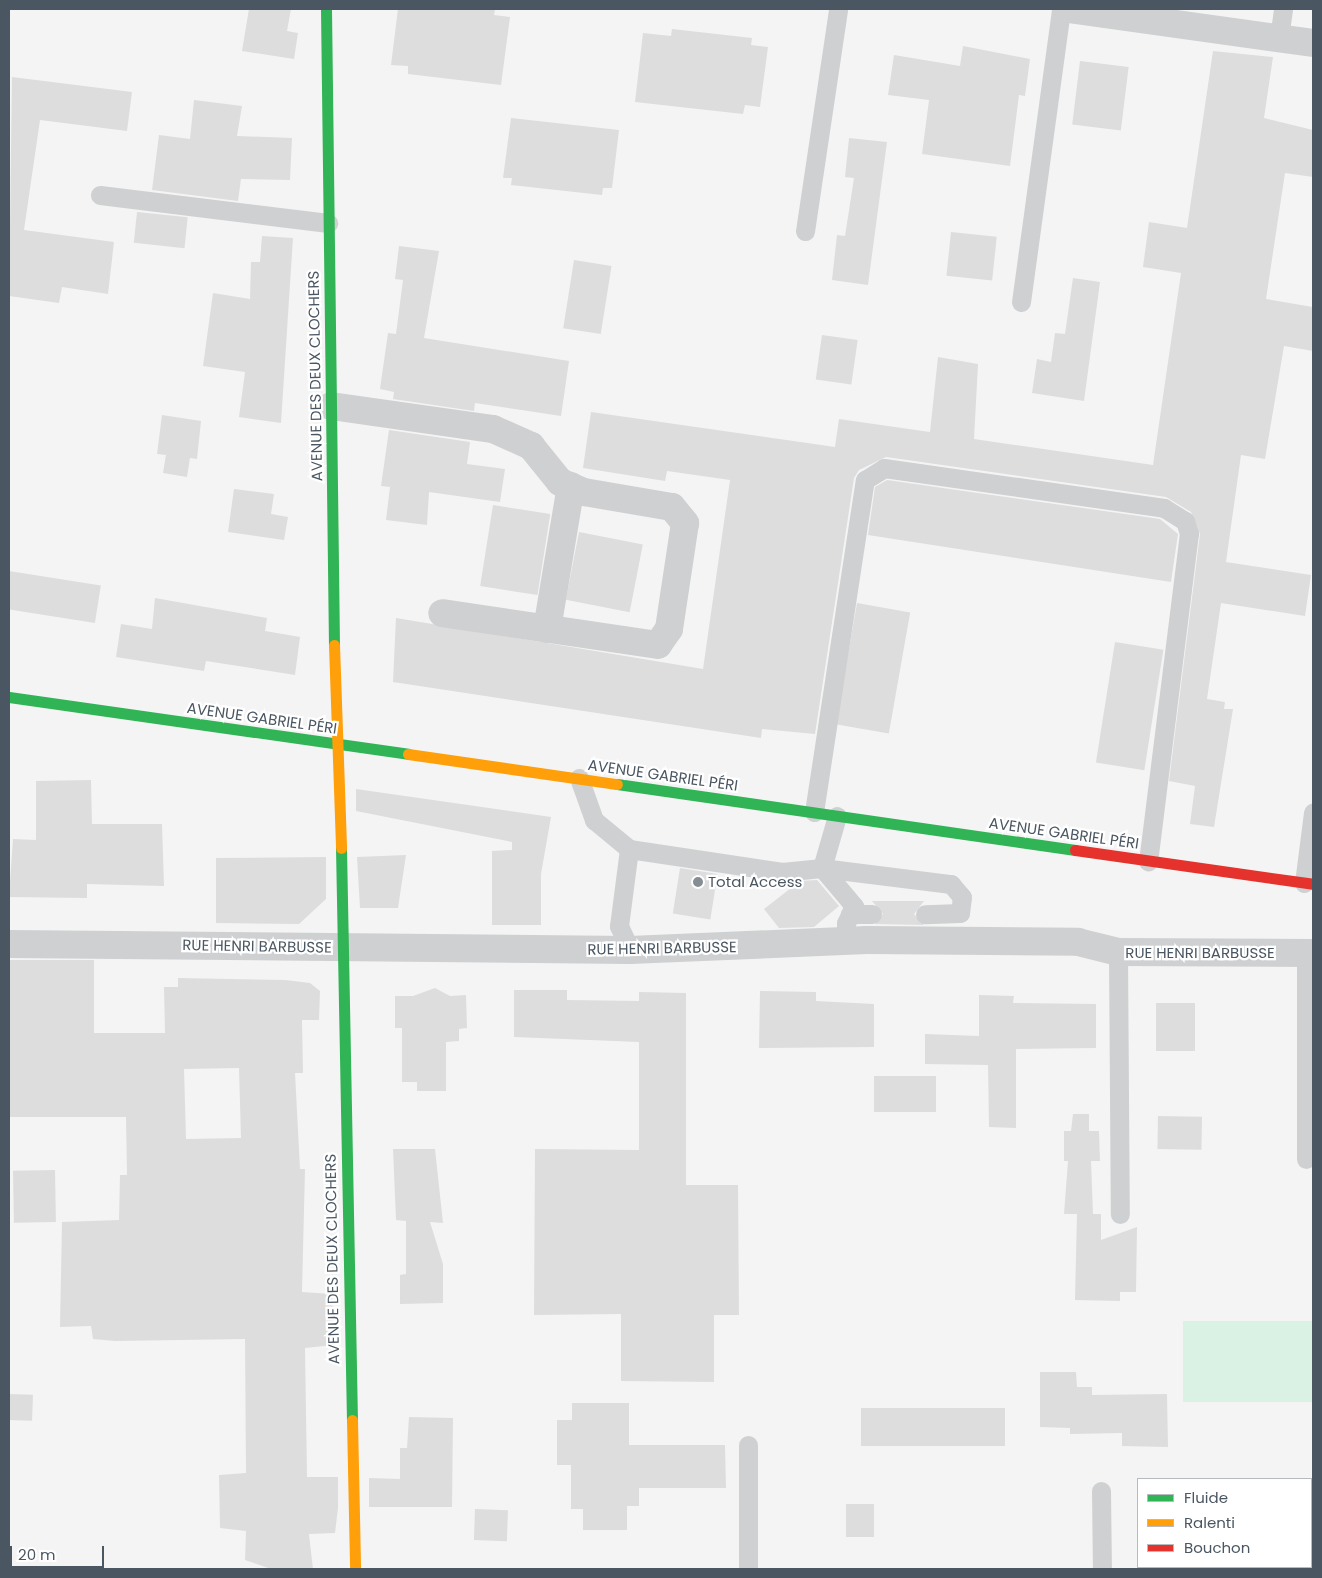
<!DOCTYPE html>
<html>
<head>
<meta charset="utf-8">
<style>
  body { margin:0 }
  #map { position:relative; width:1322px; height:1578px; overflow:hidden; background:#f4f4f4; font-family:Poppins,sans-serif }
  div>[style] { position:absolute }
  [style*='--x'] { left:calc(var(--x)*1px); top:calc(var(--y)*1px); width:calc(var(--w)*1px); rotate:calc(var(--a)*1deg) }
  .green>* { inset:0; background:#d9f2e3; transform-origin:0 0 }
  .building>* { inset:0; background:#ddddde; transform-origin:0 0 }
  .lane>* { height:19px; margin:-9.5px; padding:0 9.5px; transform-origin:9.5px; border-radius:9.5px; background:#ced0d2 }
  .street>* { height:28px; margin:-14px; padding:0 14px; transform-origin:14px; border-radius:14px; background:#ced0d2 }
  .fast>* { height:11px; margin:-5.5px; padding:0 5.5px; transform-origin:5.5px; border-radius:5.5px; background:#30b455 }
  .slow>* { height:11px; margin:-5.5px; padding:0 5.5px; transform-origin:5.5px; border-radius:5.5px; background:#ff9f0a }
  .jam>* { height:11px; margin:-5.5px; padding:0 5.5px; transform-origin:5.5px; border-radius:5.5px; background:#e5322d }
  .dots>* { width:14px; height:14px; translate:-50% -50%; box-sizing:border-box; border:2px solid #fff; border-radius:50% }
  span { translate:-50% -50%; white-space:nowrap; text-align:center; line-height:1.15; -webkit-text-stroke:4.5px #fff; paint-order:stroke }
  .street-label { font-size:15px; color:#4a5661 }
  .poi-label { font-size:15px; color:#4a5661 }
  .left { translate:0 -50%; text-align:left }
  .frame { position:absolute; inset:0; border:10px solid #4a5661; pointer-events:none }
  .legend { position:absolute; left:1137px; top:1478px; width:175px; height:90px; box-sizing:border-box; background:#fff; border:1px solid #b7bbc0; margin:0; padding:6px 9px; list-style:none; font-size:15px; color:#4a5661 }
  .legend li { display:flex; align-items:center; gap:10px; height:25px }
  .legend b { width:25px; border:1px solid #b7bbc0 }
  .scale { position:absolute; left:10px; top:1546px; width:94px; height:22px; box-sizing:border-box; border:2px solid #4a5661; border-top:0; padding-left:6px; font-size:15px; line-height:18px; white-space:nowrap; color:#4a5661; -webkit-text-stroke:4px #fff; paint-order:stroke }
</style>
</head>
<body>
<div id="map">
  <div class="green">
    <i style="left:1183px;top:1321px;width:130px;height:81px"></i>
  </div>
  <div class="building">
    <i style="clip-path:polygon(249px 9px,291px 9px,287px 31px,298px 33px,294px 59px,242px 51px)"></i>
    <i style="clip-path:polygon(398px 9px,495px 9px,494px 15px,510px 17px,501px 85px,408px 74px,408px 66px,391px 65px)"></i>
    <i style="clip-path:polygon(672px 29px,752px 38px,751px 45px,768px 47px,760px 107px,745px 105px,743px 114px,635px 102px,643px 33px,671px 36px)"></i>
    <i style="clip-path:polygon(963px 46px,1030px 59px,1025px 96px,1019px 95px,1010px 166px,922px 154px,929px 100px,888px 95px,894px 55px,960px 66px)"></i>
    <i style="clip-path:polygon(1213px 51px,1273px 57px,1264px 118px,1313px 130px,1313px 177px,1285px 173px,1266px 299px,1313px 307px,1313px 351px,1284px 346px,1265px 459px,1241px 455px,1226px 562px,1311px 575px,1305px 616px,1221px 603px,1207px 699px,1225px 702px,1224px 709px,1233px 709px,1214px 827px,1190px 824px,1195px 786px,1169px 781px,1200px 534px,1191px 512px,1166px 497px,886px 457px,859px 470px,854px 478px,815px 734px,762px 729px,761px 738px,393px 682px,396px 618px,703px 669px,730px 480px,667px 471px,665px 481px,583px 468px,591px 412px,835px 447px,839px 419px,930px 432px,938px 357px,978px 364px,974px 439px,1153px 465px,1181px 273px,1143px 267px,1149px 222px,1187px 228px)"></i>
    <i style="left:1080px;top:61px;width:49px;height:64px;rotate:7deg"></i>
    <i style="clip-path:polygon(12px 77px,132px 92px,127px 131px,40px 120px,24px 230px,114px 242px,108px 294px,62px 287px,59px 303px,9px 296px)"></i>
    <i style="clip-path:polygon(194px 100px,242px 106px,237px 136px,292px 138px,290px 180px,241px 179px,238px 201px,152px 190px,159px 135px,190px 139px)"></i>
    <i style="clip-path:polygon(511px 118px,619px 130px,612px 188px,603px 188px,602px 195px,511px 185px,512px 178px,503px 178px)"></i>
    <i style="clip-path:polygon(849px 138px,887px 142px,868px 285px,832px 280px,837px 235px,845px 236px,854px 178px,845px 177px)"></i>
    <i style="left:137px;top:212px;width:51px;height:31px;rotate:6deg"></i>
    <i style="left:951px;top:232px;width:46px;height:44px;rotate:6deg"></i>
    <i style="clip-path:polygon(262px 236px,293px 238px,281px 423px,239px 417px,245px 372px,203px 366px,213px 293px,250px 299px,251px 262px,260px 262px)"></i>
    <i style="clip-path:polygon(399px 246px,439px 251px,424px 338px,569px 361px,561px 416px,475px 403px,474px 411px,393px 399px,394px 392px,380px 389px,388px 333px,396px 334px,403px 280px,395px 279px)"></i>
    <i style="left:574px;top:260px;width:38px;height:69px;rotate:9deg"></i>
    <i style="clip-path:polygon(1073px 278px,1100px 282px,1084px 401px,1032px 393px,1037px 359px,1051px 362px,1055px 333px,1065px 334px)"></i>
    <i style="left:822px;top:335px;width:36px;height:45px;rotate:8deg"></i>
    <i style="clip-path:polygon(162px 415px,201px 421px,197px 459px,190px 458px,187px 477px,163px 473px,166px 455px,157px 454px)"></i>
    <i style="clip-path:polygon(389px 430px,470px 442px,467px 464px,505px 469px,500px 502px,429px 492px,427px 525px,386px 520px,390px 487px,381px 486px)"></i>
    <i style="clip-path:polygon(887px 480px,1160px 519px,1178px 534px,1171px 582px,868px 535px,875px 487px)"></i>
    <i style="clip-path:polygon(234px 489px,274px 494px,271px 514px,288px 517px,284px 540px,228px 532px)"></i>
    <i style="left:493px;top:505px;width:58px;height:82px;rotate:9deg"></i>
    <i style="left:579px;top:532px;width:65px;height:69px;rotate:11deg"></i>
    <i style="left:9px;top:571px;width:93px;height:38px;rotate:9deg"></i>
    <i style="clip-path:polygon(155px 598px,267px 618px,265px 631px,300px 637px,295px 675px,206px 661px,204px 671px,116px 657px,121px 624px,152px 629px)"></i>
    <i style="left:857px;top:603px;width:54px;height:123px;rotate:10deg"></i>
    <i style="left:1115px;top:642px;width:49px;height:122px;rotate:9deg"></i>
    <i style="clip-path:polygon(91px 780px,92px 824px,162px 824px,164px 886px,87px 884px,87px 898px,9px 897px,13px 839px,36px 840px,36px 781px)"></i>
    <i style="clip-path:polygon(356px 789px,551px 817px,541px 874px,541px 925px,492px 925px,492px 851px,512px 850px,512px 842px,356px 811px)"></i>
    <i style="clip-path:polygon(406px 855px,398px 908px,360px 908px,357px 857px)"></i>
    <i style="clip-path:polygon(326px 857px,326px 899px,299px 924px,216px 923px,216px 858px)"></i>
    <i style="left:680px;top:868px;width:38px;height:46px;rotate:9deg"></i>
    <i style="clip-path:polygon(817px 880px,839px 906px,814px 927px,779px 928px,764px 909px,800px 881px)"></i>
    <i style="clip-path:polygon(872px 901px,924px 901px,914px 914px,924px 925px,875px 924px,883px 914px)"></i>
    <i style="clip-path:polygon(evenodd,9px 960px,94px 960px,94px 1033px,165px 1033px,164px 987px,178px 987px,178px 978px,285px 980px,310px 983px,320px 991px,319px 1020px,302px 1020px,303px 1073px,295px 1073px,300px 1169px,305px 1169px,302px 1292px,332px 1294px,333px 1345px,305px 1348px,307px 1477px,338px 1477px,338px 1508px,335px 1533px,309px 1534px,313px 1569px,271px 1569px,245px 1560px,246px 1531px,220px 1528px,219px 1475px,246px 1473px,245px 1339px,115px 1341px,93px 1339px,91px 1326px,60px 1327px,62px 1222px,119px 1220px,120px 1175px,127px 1175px,126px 1117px,9px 1117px,9px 960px,239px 1068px,241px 1138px,186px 1139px,184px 1069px,239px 1068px)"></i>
    <i style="clip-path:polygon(435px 988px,450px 996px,466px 995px,467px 1028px,459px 1029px,459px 1041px,446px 1042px,446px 1091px,417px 1091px,417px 1082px,402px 1082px,402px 1028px,395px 1028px,395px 996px,413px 996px)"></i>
    <i style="clip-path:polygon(514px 990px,567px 990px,567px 1000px,639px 1001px,639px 992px,686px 993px,686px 1185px,738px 1185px,739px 1315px,714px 1315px,714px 1382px,621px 1381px,621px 1314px,534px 1315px,535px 1149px,639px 1150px,639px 1042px,514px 1037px)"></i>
    <i style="clip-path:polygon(760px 991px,816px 992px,816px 1001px,874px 1004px,874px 1047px,759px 1048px)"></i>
    <i style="clip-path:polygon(979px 995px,1014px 996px,1013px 1003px,1096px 1004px,1096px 1048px,1016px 1049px,1016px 1128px,989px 1127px,988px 1065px,925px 1064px,925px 1034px,979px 1036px)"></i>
    <i style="left:1156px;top:1003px;width:39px;height:48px"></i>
    <i style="left:874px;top:1076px;width:62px;height:36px"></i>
    <i style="clip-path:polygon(1073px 1114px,1089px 1114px,1089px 1131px,1099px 1131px,1100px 1161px,1091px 1161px,1093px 1214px,1101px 1214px,1101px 1240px,1137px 1227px,1136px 1292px,1120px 1292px,1120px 1301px,1075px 1300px,1077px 1214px,1064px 1214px,1068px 1161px,1064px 1161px,1064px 1131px,1071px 1131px)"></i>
    <i style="left:1158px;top:1116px;width:44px;height:33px;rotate:1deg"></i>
    <i style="clip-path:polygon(393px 1149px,435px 1149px,443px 1223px,430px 1222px,443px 1264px,443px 1303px,400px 1304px,400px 1275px,406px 1274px,406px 1221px,396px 1220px)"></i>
    <i style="left:55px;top:1170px;width:52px;height:42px;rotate:89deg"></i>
    <i style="clip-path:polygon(1040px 1372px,1076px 1372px,1077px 1387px,1092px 1387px,1092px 1395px,1167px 1394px,1168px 1447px,1122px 1446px,1122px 1433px,1070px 1434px,1070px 1428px,1040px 1427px)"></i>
    <i style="left:9px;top:1394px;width:24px;height:26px;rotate:2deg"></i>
    <i style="clip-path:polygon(572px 1403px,629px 1403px,629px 1445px,725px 1445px,726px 1488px,639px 1488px,639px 1506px,627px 1506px,627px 1530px,583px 1530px,583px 1509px,571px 1509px,571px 1465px,557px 1465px,557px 1420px,572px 1420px)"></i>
    <i style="left:861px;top:1408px;width:144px;height:38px"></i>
    <i style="clip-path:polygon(409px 1417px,453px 1418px,452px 1507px,369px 1507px,369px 1478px,400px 1479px,400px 1448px,407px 1448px)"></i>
    <i style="left:846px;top:1504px;width:28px;height:33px"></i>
    <i style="left:475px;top:1509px;width:33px;height:31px;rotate:2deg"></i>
  </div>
  <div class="lane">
    <i style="--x:1279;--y:38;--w:29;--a:-82"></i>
    <i style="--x:100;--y:195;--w:230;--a:7"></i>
    <i style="--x:805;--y:231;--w:224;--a:-81.5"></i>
    <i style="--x:1021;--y:302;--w:296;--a:-82.2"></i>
    <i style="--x:579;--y:778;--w:45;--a:70.3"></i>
    <i style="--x:594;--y:820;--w:45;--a:39.6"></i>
    <i style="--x:629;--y:849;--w:155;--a:8.5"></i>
    <i style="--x:782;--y:872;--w:40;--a:-5.7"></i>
    <i style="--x:822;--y:868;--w:54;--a:-73.9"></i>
    <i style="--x:814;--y:812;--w:336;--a:-81.3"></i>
    <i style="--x:865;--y:480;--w:22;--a:-32"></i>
    <i style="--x:884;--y:468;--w:283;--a:8.1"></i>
    <i style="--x:1164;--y:508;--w:25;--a:32"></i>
    <i style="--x:1185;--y:521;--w:13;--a:72"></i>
    <i style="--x:1189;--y:533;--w:331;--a:97.1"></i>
    <i style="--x:629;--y:849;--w:78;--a:97.4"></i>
    <i style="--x:619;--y:926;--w:26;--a:65"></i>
    <i style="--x:822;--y:868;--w:130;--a:7.1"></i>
    <i style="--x:951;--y:884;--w:17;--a:50"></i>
    <i style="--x:962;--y:897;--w:16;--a:97"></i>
    <i style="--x:960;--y:913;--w:35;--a:178"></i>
    <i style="--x:822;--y:868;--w:50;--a:49.9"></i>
    <i style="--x:854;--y:906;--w:19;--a:115"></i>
    <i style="--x:846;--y:923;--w:21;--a:90"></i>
    <i style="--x:1304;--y:883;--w:71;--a:-82.7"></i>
    <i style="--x:850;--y:914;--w:22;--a:0"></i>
    <i style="--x:1118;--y:952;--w:262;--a:89.6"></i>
    <i style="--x:1306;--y:1159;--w:206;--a:-90"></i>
    <i style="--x:1101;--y:1491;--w:78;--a:89.3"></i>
    <i style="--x:748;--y:1569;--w:124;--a:-90"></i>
  </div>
  <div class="street">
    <i style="--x:1068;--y:9;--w:247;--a:7.9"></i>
    <i style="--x:331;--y:406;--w:164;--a:8.1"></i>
    <i style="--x:493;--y:429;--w:42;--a:24.1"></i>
    <i style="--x:531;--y:446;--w:46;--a:51.1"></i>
    <i style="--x:560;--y:482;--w:26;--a:23"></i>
    <i style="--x:584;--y:492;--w:89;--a:9.7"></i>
    <i style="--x:672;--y:507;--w:21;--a:51"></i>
    <i style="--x:685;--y:523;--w:107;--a:98.6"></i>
    <i style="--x:669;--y:629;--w:19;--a:125"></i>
    <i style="--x:658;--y:645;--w:218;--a:-171.6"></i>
    <i style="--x:547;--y:629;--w:145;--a:-80.5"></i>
    <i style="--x:9;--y:944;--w:621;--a:0.55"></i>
    <i style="--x:630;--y:950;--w:237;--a:-2.4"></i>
    <i style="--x:867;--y:940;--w:211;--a:0.5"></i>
    <i style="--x:1078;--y:942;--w:41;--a:14"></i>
    <i style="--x:1118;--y:952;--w:195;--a:0.3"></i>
  </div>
  <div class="fast">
    <i style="--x:326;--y:9;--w:636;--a:89.28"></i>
    <i style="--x:9;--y:697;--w:403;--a:8.1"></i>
    <i style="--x:617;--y:784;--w:463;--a:8.2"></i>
    <i style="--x:341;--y:848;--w:572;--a:88.9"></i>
  </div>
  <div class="slow">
    <i style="--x:334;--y:645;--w:203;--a:88"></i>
    <i style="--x:408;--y:754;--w:211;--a:8.2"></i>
    <i style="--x:352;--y:1420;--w:149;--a:88.8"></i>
  </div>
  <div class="jam">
    <i style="--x:1075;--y:850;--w:240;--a:8.1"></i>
  </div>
  <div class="dots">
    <i style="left:698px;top:882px;background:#868d94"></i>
  </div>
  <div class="street-label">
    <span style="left:315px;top:376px;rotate:-91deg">AVENUE DES DEUX CLOCHERS</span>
    <span style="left:262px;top:718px;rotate:8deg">AVENUE GABRIEL PÉRI</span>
    <span style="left:663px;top:775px;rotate:8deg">AVENUE GABRIEL PÉRI</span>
    <span style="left:1064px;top:833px;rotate:8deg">AVENUE GABRIEL PÉRI</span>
    <span style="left:257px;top:946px;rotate:1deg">RUE HENRI BARBUSSE</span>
    <span style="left:662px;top:948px;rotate:-1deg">RUE HENRI BARBUSSE</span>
    <span style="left:1200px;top:953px">RUE HENRI BARBUSSE</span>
    <span style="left:332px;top:1259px;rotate:-91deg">AVENUE DES DEUX CLOCHERS</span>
  </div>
  <div class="poi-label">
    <span class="left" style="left:708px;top:882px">Total Access</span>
  </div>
  <div class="frame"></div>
  <ul class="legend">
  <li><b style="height:6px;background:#30b455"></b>Fluide</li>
  <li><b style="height:6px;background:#ff9f0a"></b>Ralenti</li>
  <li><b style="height:6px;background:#e5322d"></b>Bouchon</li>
  </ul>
  <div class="scale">20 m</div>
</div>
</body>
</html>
